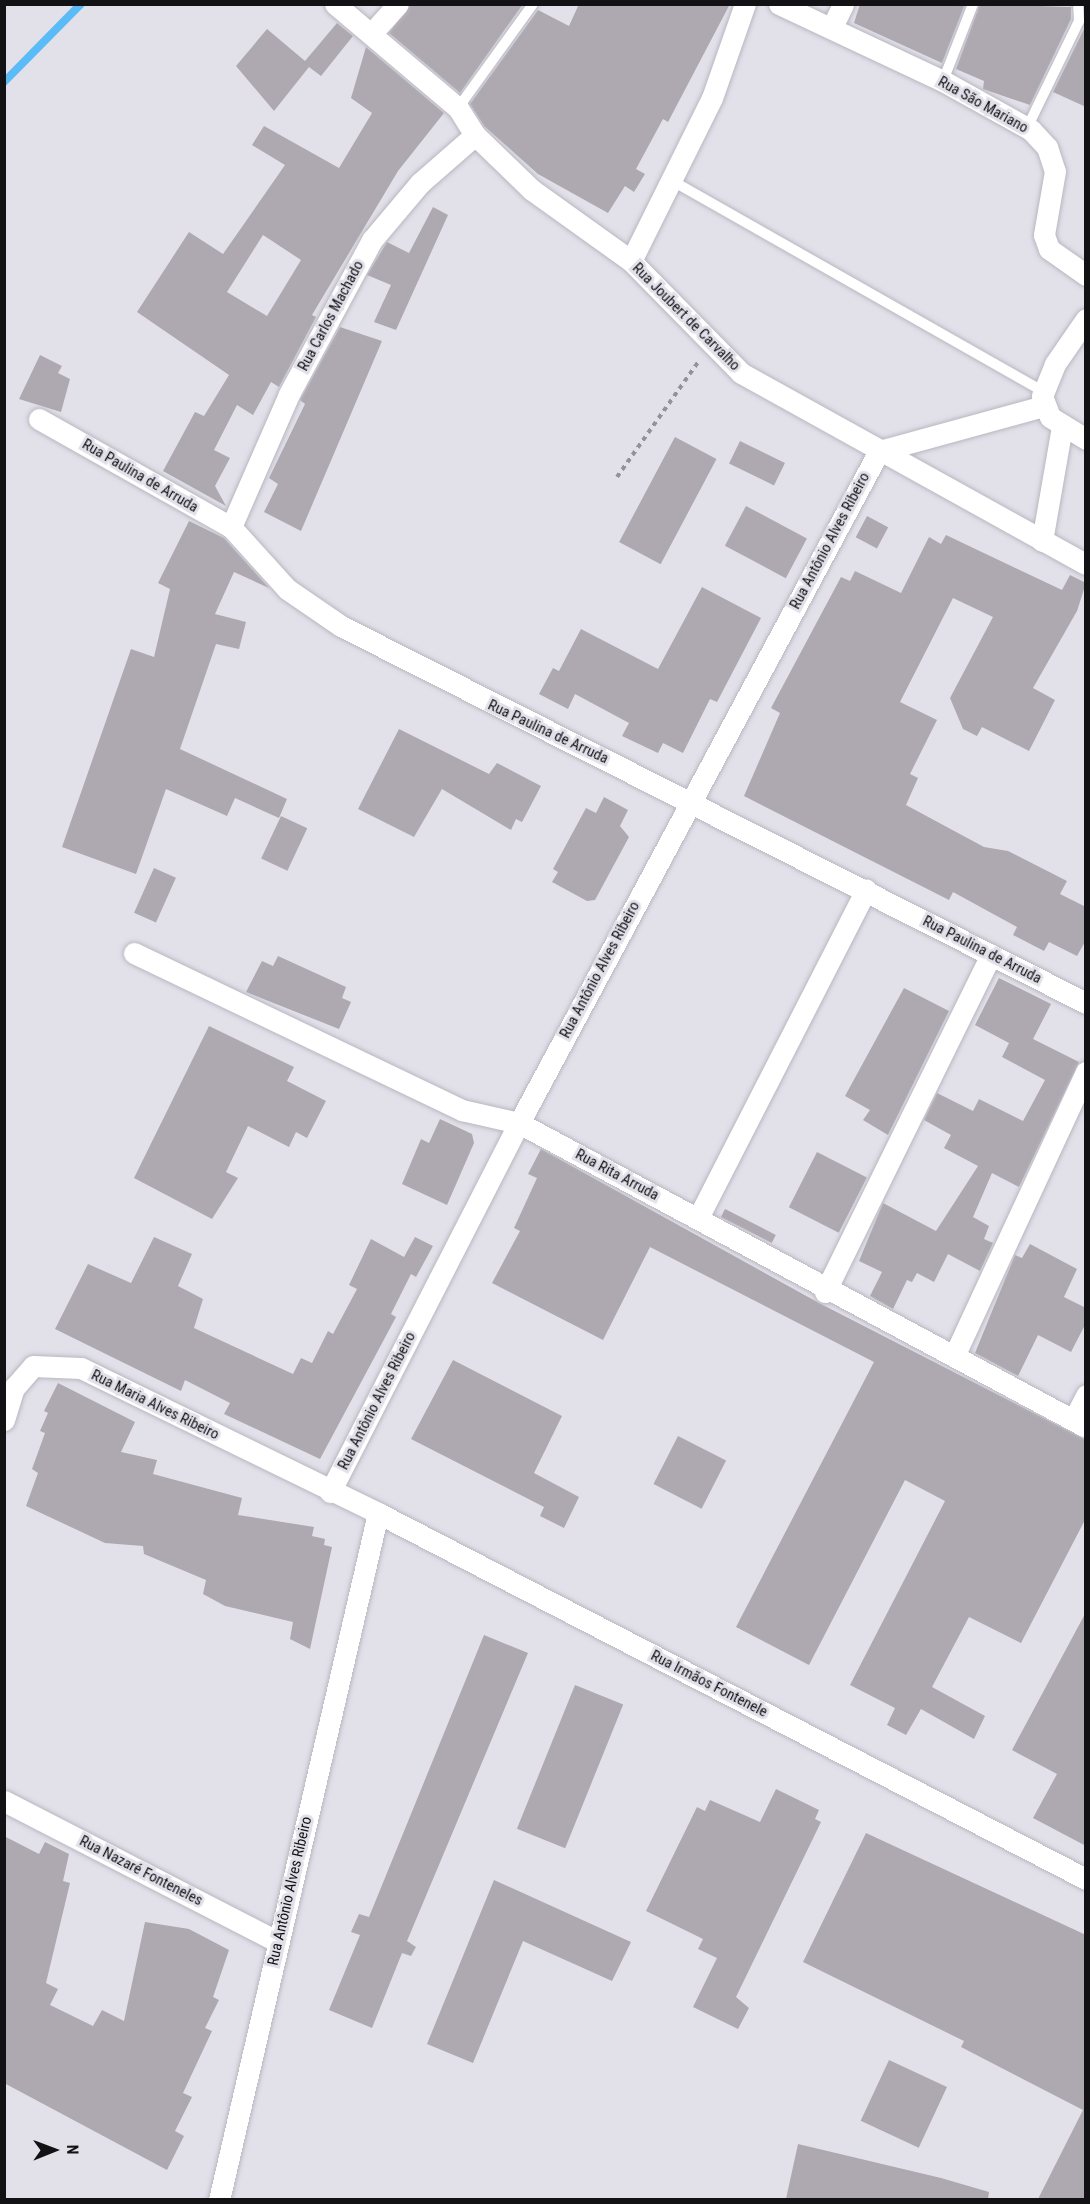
<!DOCTYPE html>
<html>
<head>
<meta charset="utf-8">
<style>
  body { margin:0 }
  #map { position:relative; width:1090px; height:2204px; overflow:hidden; background:#e2e1ea; font-family:"Roboto Condensed",sans-serif }
  div>[style] { position:absolute }
  [style*='--x'] { left:calc(var(--x)*1px); top:calc(var(--y)*1px); width:calc(var(--w)*1px); rotate:calc(var(--a)*1deg) }
  .stream>* { height:8px; margin:-4px; padding:0 4px; transform-origin:4px; border-radius:4px; background:#5bbbf6 }
  .building>* { inset:0; background:#aea8b0; transform-origin:0 0 }
  .path>* { height:4px; margin-top:-2px; transform-origin:0; background:repeating-linear-gradient(90deg,#939299 0 4.5px,transparent 0 9px) }
  .roads { filter:drop-shadow(0 0 2px #b8b7c0) drop-shadow(0 0 2px #b8b7c0) }
  .service>* { height:10px; margin:-5px; padding:0 5px; transform-origin:5px; border-radius:5px; background:#fff }
  .minor>* { height:21px; margin:-10.5px; padding:0 10.5px; transform-origin:10.5px; border-radius:10.5px; background:#fff }
  span { translate:-50% -50%; white-space:nowrap; text-align:center; line-height:1.15; -webkit-text-stroke:6px #e2e1ea; paint-order:stroke }
  .street-label { font-size:15px; color:#121114 }
  .frame { position:absolute; inset:0; border:6px solid #121114; pointer-events:none }
  .north { position:absolute; left:24px; top:2120px; width:60px; height:60px; -webkit-text-stroke:4px #e2e1ea; paint-order:stroke; rotate:89deg; font-size:16px; font-weight:700; line-height:24px; text-align:center; color:#121114 }
  .north::after { content:''; display:block; margin:auto; width:21px; height:27px; background:#121114; clip-path:polygon(50% 0,100% 100%,50% 72%,0 100%) }
</style>
</head>
<body>
<div id="map">
  <div class="stream">
    <i style="--x:4;--y:82;--w:110;--a:-45.4"></i>
  </div>
  <div class="building">
    <i style="clip-path:polygon(410px 4px,523px 4px,460px 93px,389px 33px)"></i>
    <i style="clip-path:polygon(579px 4px,730px 4px,668px 122px,663px 119px,636px 169px,645px 174px,634px 192px,625px 186px,608px 213px,538px 174px,484px 126px,470px 104px,538px 10px,569px 26px)"></i>
    <i style="clip-path:polygon(860px 4px,965px 4px,942px 63px,854px 23px)"></i>
    <i style="clip-path:polygon(980px 4px,1071px 7px,1071px 19px,1030px 105px,983px 89px,984px 81px,956px 69px)"></i>
    <i style="clip-path:polygon(337px 23px,353px 36px,321px 76px,309px 67px,274px 111px,236px 66px,267px 29px,305px 61px)"></i>
    <i style="clip-path:polygon(1086px 25px,1086px 107px,1053px 92px)"></i>
    <i style="clip-path:polygon(evenodd,366px 47px,444px 113px,398px 171px,312px 315px,316px 317px,279px 387px,271px 382px,253px 415px,237px 405px,214px 450px,230px 458px,215px 486px,226px 506px,163px 471px,195px 412px,204px 416px,229px 375px,137px 312px,189px 232px,223px 254px,285px 165px,252px 145px,264px 126px,339px 168px,372px 113px,351px 98px,366px 47px,263px 235px,301px 260px,267px 316px,227px 292px,263px 235px)"></i>
    <i style="clip-path:polygon(433px 207px,448px 215px,396px 330px,374px 322px,391px 285px,367px 275px,387px 242px,409px 253px)"></i>
    <i style="clip-path:polygon(340px 327px,382px 341px,301px 531px,264px 512px,278px 484px,269px 478px,305px 404px,300px 400px)"></i>
    <i style="clip-path:polygon(40px 355px,62px 366px,58px 373px,70px 379px,61px 412px,19px 399px)"></i>
    <i style="left:675px;top:437px;width:47px;height:119px;rotate:28deg"></i>
    <i style="left:740px;top:441px;width:50px;height:25px;rotate:26deg"></i>
    <i style="left:746px;top:506px;width:69px;height:45px;rotate:28deg"></i>
    <i style="left:867px;top:516px;width:24px;height:24px;rotate:28deg"></i>
    <i style="clip-path:polygon(189px 521px,224px 538px,269px 588px,234px 572px,215px 614px,246px 622px,239px 649px,216px 644px,180px 749px,287px 799px,279px 818px,235px 798px,227px 816px,166px 789px,136px 874px,62px 847px,131px 649px,154px 657px,170px 589px,158px 583px)"></i>
    <i style="clip-path:polygon(946px 535px,1062px 590px,1070px 575px,1086px 583px,1077px 611px,1033px 688px,1055px 700px,1029px 751px,982px 727px,977px 736px,963px 729px,950px 698px,993px 617px,953px 598px,900px 702px,937px 720px,910px 774px,918px 778px,906px 805px,984px 847px,1008px 851px,1067px 881px,1060px 894px,1086px 907px,1086px 940px,1077px 956px,1049px 942px,1044px 951px,1013px 935px,1017px 927px,953px 892px,949px 900px,744px 796px,780px 713px,771px 708px,841px 577px,850px 581px,855px 571px,901px 593px,929px 537px,941px 544px)"></i>
    <i style="clip-path:polygon(702px 587px,761px 618px,717px 702px,710px 699px,683px 753px,663px 743px,658px 753px,622px 736px,629px 723px,575px 694px,568px 709px,539px 694px,553px 668px,559px 671px,581px 629px,658px 669px)"></i>
    <i style="clip-path:polygon(399px 729px,489px 774px,497px 763px,541px 786px,522px 822px,516px 819px,511px 830px,442px 789px,414px 837px,358px 809px)"></i>
    <i style="clip-path:polygon(604px 797px,628px 810px,620px 826px,629px 837px,595px 900px,587px 901px,552px 882px,558px 872px,553px 869px,586px 808px,596px 813px)"></i>
    <i style="left:281px;top:816px;width:29px;height:47px;rotate:25deg"></i>
    <i style="left:154px;top:868px;width:24px;height:49px;rotate:24deg"></i>
    <i style="clip-path:polygon(278px 956px,346px 987px,342px 998px,351px 1002px,339px 1029px,246px 992px,262px 961px,273px 966px)"></i>
    <i style="clip-path:polygon(999px 978px,1051px 1004px,1033px 1039px,1079px 1062px,1019px 1187px,992px 1173px,973px 1217px,989px 1226px,984px 1239px,993px 1243px,980px 1271px,948px 1254px,934px 1282px,917px 1273px,912px 1282px,907px 1280px,893px 1309px,870px 1296px,882px 1272px,859px 1261px,883px 1203px,936px 1231px,978px 1166px,944px 1148px,951px 1135px,924px 1120px,937px 1093px,973px 1111px,979px 1099px,1023px 1121px,1045px 1080px,1002px 1057px,1009px 1043px,975px 1025px)"></i>
    <i style="clip-path:polygon(904px 988px,949px 1011px,888px 1135px,863px 1120px,870px 1110px,845px 1096px)"></i>
    <i style="clip-path:polygon(209px 1026px,294px 1067px,287px 1081px,326px 1101px,307px 1138px,296px 1132px,289px 1147px,248px 1126px,226px 1172px,238px 1178px,212px 1219px,134px 1178px)"></i>
    <i style="clip-path:polygon(440px 1119px,472px 1134px,474px 1143px,447px 1205px,402px 1184px,421px 1139px,429px 1143px)"></i>
    <i style="clip-path:polygon(541px 1149px,819px 1303px,1086px 1440px,1086px 1518px,1021px 1643px,969px 1617px,932px 1687px,985px 1716px,974px 1739px,921px 1709px,906px 1735px,887px 1725px,895px 1708px,850px 1685px,945px 1501px,905px 1480px,809px 1665px,736px 1627px,874px 1362px,650px 1247px,603px 1340px,492px 1283px,520px 1231px,514px 1228px,537px 1178px,528px 1174px)"></i>
    <i style="left:817px;top:1152px;width:56px;height:62px;rotate:27deg"></i>
    <i style="left:725px;top:1209px;width:57px;height:9px;rotate:27deg"></i>
    <i style="clip-path:polygon(154px 1237px,192px 1254px,178px 1286px,203px 1299px,194px 1328px,293px 1374px,301px 1358px,312px 1363px,328px 1331px,333px 1334px,357px 1289px,349px 1285px,371px 1239px,404px 1257px,415px 1237px,433px 1246px,416px 1277px,411px 1274px,391px 1314px,396px 1317px,320px 1459px,224px 1414px,230px 1403px,185px 1380px,181px 1391px,55px 1329px,88px 1264px,131px 1283px)"></i>
    <i style="clip-path:polygon(1030px 1244px,1077px 1269px,1064px 1297px,1086px 1308px,1086px 1323px,1071px 1352px,1038px 1335px,1018px 1376px,975px 1353px,1015px 1255px,1022px 1258px)"></i>
    <i style="clip-path:polygon(453px 1360px,562px 1416px,534px 1473px,579px 1497px,564px 1528px,540px 1516px,544px 1507px,411px 1439px)"></i>
    <i style="clip-path:polygon(58px 1383px,135px 1422px,121px 1452px,157px 1460px,153px 1474px,242px 1498px,238px 1515px,314px 1527px,312px 1536px,325px 1539px,324px 1545px,332px 1547px,310px 1649px,290px 1639px,293px 1622px,225px 1606px,203px 1594px,206px 1580px,144px 1554px,143px 1546px,105px 1543px,26px 1506px,38px 1473px,32px 1469px,45px 1433px,40px 1431px,48px 1413px,44px 1411px)"></i>
    <i style="left:678px;top:1436px;width:54px;height:54px;rotate:27deg"></i>
    <i style="clip-path:polygon(1086px 1612px,1086px 1846px,1033px 1818px,1057px 1774px,1012px 1750px)"></i>
    <i style="clip-path:polygon(484px 1635px,528px 1653px,407px 1941px,416px 1947px,411px 1956px,402px 1953px,372px 2028px,329px 2010px,360px 1935px,351px 1932px,359px 1914px,369px 1917px)"></i>
    <i style="left:575px;top:1685px;width:52px;height:155px;rotate:22deg"></i>
    <i style="clip-path:polygon(776px 1789px,819px 1810px,815px 1819px,821px 1822px,736px 1997px,749px 2008px,738px 2029px,693px 2007px,717px 1958px,698px 1949px,703px 1939px,646px 1911px,697px 1807px,705px 1811px,710px 1800px,760px 1822px)"></i>
    <i style="clip-path:polygon(866px 1833px,1086px 1935px,1086px 2199px,1038px 2199px,1083px 2110px,961px 2047px,964px 2041px,803px 1962px)"></i>
    <i style="clip-path:polygon(4px 1836px,39px 1854px,45px 1842px,69px 1854px,63px 1881px,70px 1883px,46px 1983px,58px 1989px,50px 2005px,93px 2026px,102px 2010px,124px 2021px,145px 1922px,189px 1929px,229px 1950px,213px 1997px,219px 2000px,205px 2028px,212px 2031px,183px 2093px,192px 2097px,175px 2131px,184px 2136px,167px 2170px,4px 2083px)"></i>
    <i style="clip-path:polygon(494px 1880px,631px 1942px,612px 1981px,523px 1941px,473px 2063px,427px 2044px)"></i>
    <i style="left:889px;top:2060px;width:64px;height:67px;rotate:25deg"></i>
    <i style="clip-path:polygon(798px 2144px,941px 2178px,989px 2192px,988px 2199px,786px 2199px)"></i>
  </div>
  <div class="path">
    <i style="--x:617;--y:477;--w:141;--a:-54.8"></i>
  </div>
  <div class="roads">
    <div class="service">
      <i style="--x:943;--y:81;--w:83;--a:-68.7"></i>
      <i style="--x:458;--y:108;--w:128;--a:-54.2"></i>
      <i style="--x:1027;--y:128;--w:119;--a:-64.1"></i>
      <i style="--x:1079;--y:21;--w:17;--a:-93"></i>
      <i style="--x:671;--y:180;--w:428;--a:29.6"></i>
    </div>
    <div class="minor">
      <i style="--x:335;--y:4;--w:161;--a:40.2"></i>
      <i style="--x:458;--y:108;--w:32;--a:58"></i>
      <i style="--x:475;--y:135;--w:79;--a:44"></i>
      <i style="--x:532;--y:190;--w:122;--a:35.6"></i>
      <i style="--x:631;--y:261;--w:157;--a:45.5"></i>
      <i style="--x:741;--y:373;--w:394;--a:29"></i>
      <i style="--x:779;--y:4;--w:181;--a:25.2"></i>
      <i style="--x:943;--y:81;--w:101;--a:29.1"></i>
      <i style="--x:1031;--y:130;--w:23;--a:47"></i>
      <i style="--x:1047;--y:147;--w:25;--a:72"></i>
      <i style="--x:1055;--y:171;--w:65;--a:99.8"></i>
      <i style="--x:1044;--y:235;--w:15;--a:70"></i>
      <i style="--x:1049;--y:249;--w:45;--a:35.1"></i>
      <i style="--x:832;--y:27;--w:25;--a:-64"></i>
      <i style="--x:371;--y:34;--w:40;--a:-48"></i>
      <i style="--x:631;--y:261;--w:182;--a:-63.6"></i>
      <i style="--x:712;--y:98;--w:100;--a:-70.7"></i>
      <i style="--x:1086;--y:319;--w:55;--a:124.6"></i>
      <i style="--x:1055;--y:364;--w:35;--a:112"></i>
      <i style="--x:1042;--y:396;--w:22;--a:69"></i>
      <i style="--x:1050;--y:417;--w:42;--a:31.4"></i>
      <i style="--x:39;--y:419;--w:220;--a:29.4"></i>
      <i style="--x:231;--y:527;--w:84;--a:47.9"></i>
      <i style="--x:287;--y:589;--w:65;--a:34.4"></i>
      <i style="--x:341;--y:626;--w:835;--a:26.84"></i>
      <i style="--x:231;--y:527;--w:145;--a:-66.4"></i>
      <i style="--x:289;--y:394;--w:175;--a:-61.7"></i>
      <i style="--x:372;--y:240;--w:75;--a:-49.9"></i>
      <i style="--x:420;--y:183;--w:73;--a:-41.1"></i>
      <i style="--x:1042;--y:541;--w:117;--a:-80.1"></i>
      <i style="--x:134;--y:953;--w:364;--a:25.6"></i>
      <i style="--x:462;--y:1110;--w:58;--a:12.8"></i>
      <i style="--x:519;--y:1123;--w:643;--a:28.2"></i>
      <i style="--x:698;--y:1218;--w:369;--a:-62.9"></i>
      <i style="--x:825;--y:1292;--w:376;--a:-63.8"></i>
      <i style="--x:955;--y:1354;--w:311;--a:-65.1"></i>
      <i style="--x:1074;--y:1419;--w:27;--a:-63"></i>
      <i style="--x:4;--y:1420;--w:34;--a:-73"></i>
      <i style="--x:14;--y:1388;--w:29;--a:-49"></i>
      <i style="--x:33;--y:1366;--w:48;--a:2.4"></i>
      <i style="--x:81;--y:1368;--w:331;--a:26"></i>
      <i style="--x:378;--y:1513;--w:797;--a:27.34"></i>
      <i style="--x:330;--y:1492;--w:415;--a:-62.9"></i>
      <i style="--x:519;--y:1123;--w:762;--a:-61.82"></i>
      <i style="--x:879;--y:451;--w:170;--a:-15.3"></i>
      <i style="--x:4;--y:1801;--w:308;--a:27.2"></i>
      <i style="--x:219;--y:2200;--w:705;--a:-76.97"></i>
    </div>
  </div>
  <div class="street-label">
    <span style="left:983px;top:105px;rotate:29deg">Rua São Mariano</span>
    <span style="left:331px;top:316px;rotate:-62deg">Rua Carlos Machado</span>
    <span style="left:686px;top:317px;rotate:45deg">Rua Joubert de Carvalho</span>
    <span style="left:140px;top:476px;rotate:30deg">Rua Paulina de Arruda</span>
    <span style="left:830px;top:541px;rotate:-62deg">Rua Antônio Alves Ribeiro</span>
    <span style="left:548px;top:732px;rotate:25deg">Rua Paulina de Arruda</span>
    <span style="left:982px;top:950px;rotate:27deg">Rua Paulina de Arruda</span>
    <span style="left:600px;top:970px;rotate:-62deg">Rua Antônio Alves Ribeiro</span>
    <span style="left:617px;top:1175px;rotate:28deg">Rua Rita Arruda</span>
    <span style="left:377px;top:1401px;rotate:-63deg">Rua Antônio Alves Ribeiro</span>
    <span style="left:155px;top:1405px;rotate:26deg">Rua Maria Alves Ribeiro</span>
    <span style="left:709px;top:1684px;rotate:27deg">Rua Irmãos Fontenele</span>
    <span style="left:141px;top:1871px;rotate:27deg">Rua Nazaré Fonteneles</span>
    <span style="left:290px;top:1891px;rotate:-77deg">Rua Antônio Alves Ribeiro</span>
  </div>
  <div class="frame"></div>
  <div class="north">N</div>
</div>
</body>
</html>
